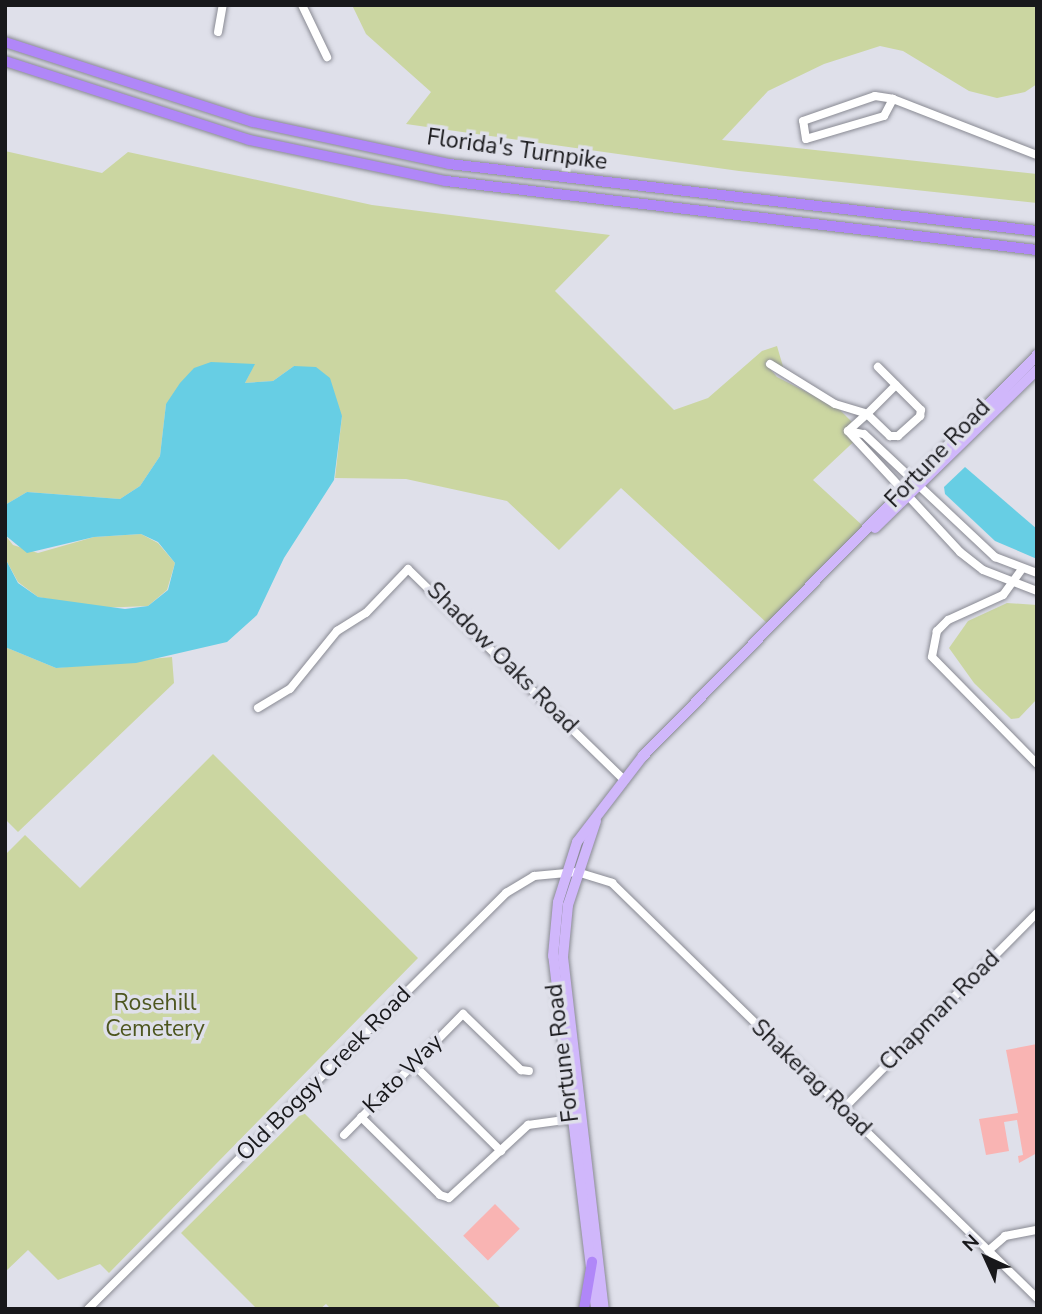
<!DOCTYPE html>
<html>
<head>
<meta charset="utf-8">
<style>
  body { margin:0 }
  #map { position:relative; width:1042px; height:1314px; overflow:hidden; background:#dfe0ea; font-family:"Nunito Sans",sans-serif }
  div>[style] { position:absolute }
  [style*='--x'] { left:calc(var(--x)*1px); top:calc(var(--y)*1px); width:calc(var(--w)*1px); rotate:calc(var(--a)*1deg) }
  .green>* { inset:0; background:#cbd6a1 }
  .water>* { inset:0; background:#67cee4 }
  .building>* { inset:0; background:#f9b4b3; transform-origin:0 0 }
  .roads { filter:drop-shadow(0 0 2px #898a93) drop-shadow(0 0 2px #898a93) }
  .minor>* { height:8px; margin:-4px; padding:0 4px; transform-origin:4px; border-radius:4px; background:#fff }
  .major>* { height:10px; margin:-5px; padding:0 5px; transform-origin:5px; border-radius:5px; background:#d0b7fb }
  .highway>* { height:10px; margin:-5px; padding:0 5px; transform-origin:5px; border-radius:5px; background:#b087f8 }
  span { translate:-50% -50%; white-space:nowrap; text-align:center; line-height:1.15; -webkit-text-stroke:7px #dfe0ea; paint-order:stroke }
  .street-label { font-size:23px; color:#18181b }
  .park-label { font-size:23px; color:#4d561f }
  .frame { position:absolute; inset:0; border:7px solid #18181b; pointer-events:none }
  .north { position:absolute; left:951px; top:1223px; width:70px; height:70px; -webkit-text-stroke:5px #dfe0ea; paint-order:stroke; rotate:315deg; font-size:19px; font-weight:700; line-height:28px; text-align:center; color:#18181b }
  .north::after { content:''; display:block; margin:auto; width:24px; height:32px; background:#18181b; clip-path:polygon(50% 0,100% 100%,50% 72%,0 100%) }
</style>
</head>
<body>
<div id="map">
  <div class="green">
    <i style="clip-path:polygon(352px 5px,1037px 5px,1037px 84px,1025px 92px,997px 98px,969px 91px,903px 51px,880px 46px,824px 64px,768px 91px,722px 140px,1037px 174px,1037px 203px,739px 171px,406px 124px,431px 92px,366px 34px)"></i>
    <i style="clip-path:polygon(5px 151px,102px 173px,128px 152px,372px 205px,610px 235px,555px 291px,674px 410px,708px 398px,762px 351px,777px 346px,784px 370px,770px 359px,765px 363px,777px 377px,838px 408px,852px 422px,844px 430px,848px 435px,857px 427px,863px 433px,813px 480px,863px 526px,768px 624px,621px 488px,559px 550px,507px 501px,406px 479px,335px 478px,342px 416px,294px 366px,273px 381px,245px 383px,251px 371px,166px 404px,160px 456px,140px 486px,120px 499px,27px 492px,5px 505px)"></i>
    <i style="clip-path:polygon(141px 534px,158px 543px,175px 563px,167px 590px,148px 606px,99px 608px,38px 597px,18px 582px,5px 558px,5px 535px,13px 545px,38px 553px,94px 537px)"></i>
    <i style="clip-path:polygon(1007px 603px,1037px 605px,1037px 699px,1019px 718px,1011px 719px,974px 683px,949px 648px,968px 621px)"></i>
    <i style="clip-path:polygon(5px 647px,56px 668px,172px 657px,174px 683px,18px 832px,5px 819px)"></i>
    <i style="clip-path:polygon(213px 754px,418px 958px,109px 1273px,100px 1264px,58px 1280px,28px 1250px,5px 1272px,5px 855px,25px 835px,80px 888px)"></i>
    <i style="clip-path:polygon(303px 1112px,502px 1309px,331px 1309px,326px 1304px,320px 1309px,257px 1309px,181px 1233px)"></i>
  </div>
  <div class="water">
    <i style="clip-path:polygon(211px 362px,255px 364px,245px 383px,273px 381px,294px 366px,316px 367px,330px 378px,342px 416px,334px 480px,284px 558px,257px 615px,227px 642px,136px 663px,56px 668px,5px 647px,5px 558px,18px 583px,38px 597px,125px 609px,148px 606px,168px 590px,175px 563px,158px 542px,141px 534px,94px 537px,27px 553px,5px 535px,5px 505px,27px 492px,120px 499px,140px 486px,160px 456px,166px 404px,180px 383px,194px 368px)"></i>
    <i style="clip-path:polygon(965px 467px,1037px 529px,1037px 559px,995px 541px,945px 494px,944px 487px)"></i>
  </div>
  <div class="building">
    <i style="clip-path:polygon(1037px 1044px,1037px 1153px,1019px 1163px,1018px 1156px,1023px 1155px,1017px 1120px,1004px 1122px,1009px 1151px,986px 1155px,979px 1119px,1018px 1113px,1006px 1050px)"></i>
    <i style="left:495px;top:1204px;width:35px;height:45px;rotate:45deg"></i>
  </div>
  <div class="roads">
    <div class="minor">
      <i style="--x:302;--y:5;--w:58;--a:64.3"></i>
      <i style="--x:218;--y:32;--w:27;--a:-80"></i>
      <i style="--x:893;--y:99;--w:19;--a:118"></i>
      <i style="--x:884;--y:116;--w:81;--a:163.6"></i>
      <i style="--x:806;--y:139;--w:18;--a:-99"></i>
      <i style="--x:803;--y:121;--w:76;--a:-19.1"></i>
      <i style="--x:875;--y:96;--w:18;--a:9"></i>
      <i style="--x:893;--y:99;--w:155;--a:21.3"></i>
      <i style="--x:770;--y:364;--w:76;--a:31.6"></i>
      <i style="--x:835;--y:404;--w:34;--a:17"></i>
      <i style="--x:867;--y:414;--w:41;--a:-45"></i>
      <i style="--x:848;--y:431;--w:165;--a:47.2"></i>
      <i style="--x:960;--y:552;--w:29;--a:38"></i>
      <i style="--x:983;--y:570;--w:58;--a:21.3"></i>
      <i style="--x:848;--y:431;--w:16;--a:11"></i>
      <i style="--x:864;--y:434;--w:180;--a:43.2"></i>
      <i style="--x:995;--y:557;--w:45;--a:20.9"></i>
      <i style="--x:848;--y:431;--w:25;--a:-42"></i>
      <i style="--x:867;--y:414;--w:32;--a:44"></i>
      <i style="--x:890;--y:436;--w:8;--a:0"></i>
      <i style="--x:898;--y:436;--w:30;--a:-42"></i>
      <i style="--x:920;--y:416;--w:6;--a:-81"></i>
      <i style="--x:921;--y:410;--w:61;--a:-135"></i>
      <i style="--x:1022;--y:569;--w:32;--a:126"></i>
      <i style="--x:1003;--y:595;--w:60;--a:155.6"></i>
      <i style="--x:948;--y:620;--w:16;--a:135"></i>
      <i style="--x:937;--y:631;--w:26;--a:101"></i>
      <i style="--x:932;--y:657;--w:150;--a:45.5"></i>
      <i style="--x:258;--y:708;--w:37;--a:-31"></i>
      <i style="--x:290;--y:689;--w:75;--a:-51"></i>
      <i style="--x:337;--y:631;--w:34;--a:-32"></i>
      <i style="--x:366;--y:613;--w:61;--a:-46.3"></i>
      <i style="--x:408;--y:569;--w:299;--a:44.3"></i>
      <i style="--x:413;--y:1064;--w:124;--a:44.7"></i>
      <i style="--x:843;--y:1109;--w:276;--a:-45.3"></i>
      <i style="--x:361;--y:1117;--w:111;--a:44.6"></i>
      <i style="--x:440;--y:1195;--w:9;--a:18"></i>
      <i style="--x:449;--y:1198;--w:108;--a:-42.7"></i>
      <i style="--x:528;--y:1125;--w:51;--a:-7.8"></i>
      <i style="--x:344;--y:1135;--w:170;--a:-45.5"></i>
      <i style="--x:463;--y:1014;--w:81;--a:44"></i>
      <i style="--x:521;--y:1070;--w:8;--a:7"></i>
      <i style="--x:988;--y:1251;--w:23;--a:-41"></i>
      <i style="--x:1005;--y:1236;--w:33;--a:-11"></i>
      <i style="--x:88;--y:1309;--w:590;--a:-44.86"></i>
      <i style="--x:506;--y:893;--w:33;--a:-31"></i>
      <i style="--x:534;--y:876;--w:43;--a:-5.3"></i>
      <i style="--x:577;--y:872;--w:37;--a:17"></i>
      <i style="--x:612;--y:883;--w:594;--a:44.32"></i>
    </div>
    <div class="major">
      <i style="--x:875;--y:528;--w:226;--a:-44.3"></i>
      <i style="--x:596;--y:821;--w:89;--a:108.4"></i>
      <i style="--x:568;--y:905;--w:52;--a:95.5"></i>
      <i style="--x:563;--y:957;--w:354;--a:83.4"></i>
      <i style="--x:596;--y:1309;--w:356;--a:-96.9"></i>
      <i style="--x:553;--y:956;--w:54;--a:-84.7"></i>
      <i style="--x:558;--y:902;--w:63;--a:-72.4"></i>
      <i style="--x:577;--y:842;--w:108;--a:-52.5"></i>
      <i style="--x:643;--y:756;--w:562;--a:-45.5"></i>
    </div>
    <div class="highway">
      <i style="--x:5;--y:42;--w:261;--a:17.9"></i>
      <i style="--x:253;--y:122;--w:200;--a:12.1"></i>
      <i style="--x:449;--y:164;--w:592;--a:6.5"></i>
      <i style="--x:5;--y:61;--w:256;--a:17.9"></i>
      <i style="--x:249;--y:140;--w:201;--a:11.8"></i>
      <i style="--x:446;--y:181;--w:595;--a:6.66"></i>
      <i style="--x:584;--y:1309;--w:48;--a:-80.3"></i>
    </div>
  </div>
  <div class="street-label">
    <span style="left:517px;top:150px;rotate:8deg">Florida's Turnpike</span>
    <span style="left:938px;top:454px;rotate:-46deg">Fortune Road</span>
    <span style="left:502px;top:658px;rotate:45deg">Shadow Oaks Road</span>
    <span style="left:940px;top:1011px;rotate:-45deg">Chapman Road</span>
    <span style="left:563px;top:1053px;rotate:-97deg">Fortune Road</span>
    <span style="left:324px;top:1074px;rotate:-45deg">Old Boggy Creek Road</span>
    <span style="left:403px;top:1074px;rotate:-45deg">Kato Way</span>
    <span style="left:811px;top:1078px;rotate:44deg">Shakerag Road</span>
  </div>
  <div class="park-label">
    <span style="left:155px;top:1016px">Rosehill<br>Cemetery</span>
  </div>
  <div class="frame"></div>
  <div class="north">N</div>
</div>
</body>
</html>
